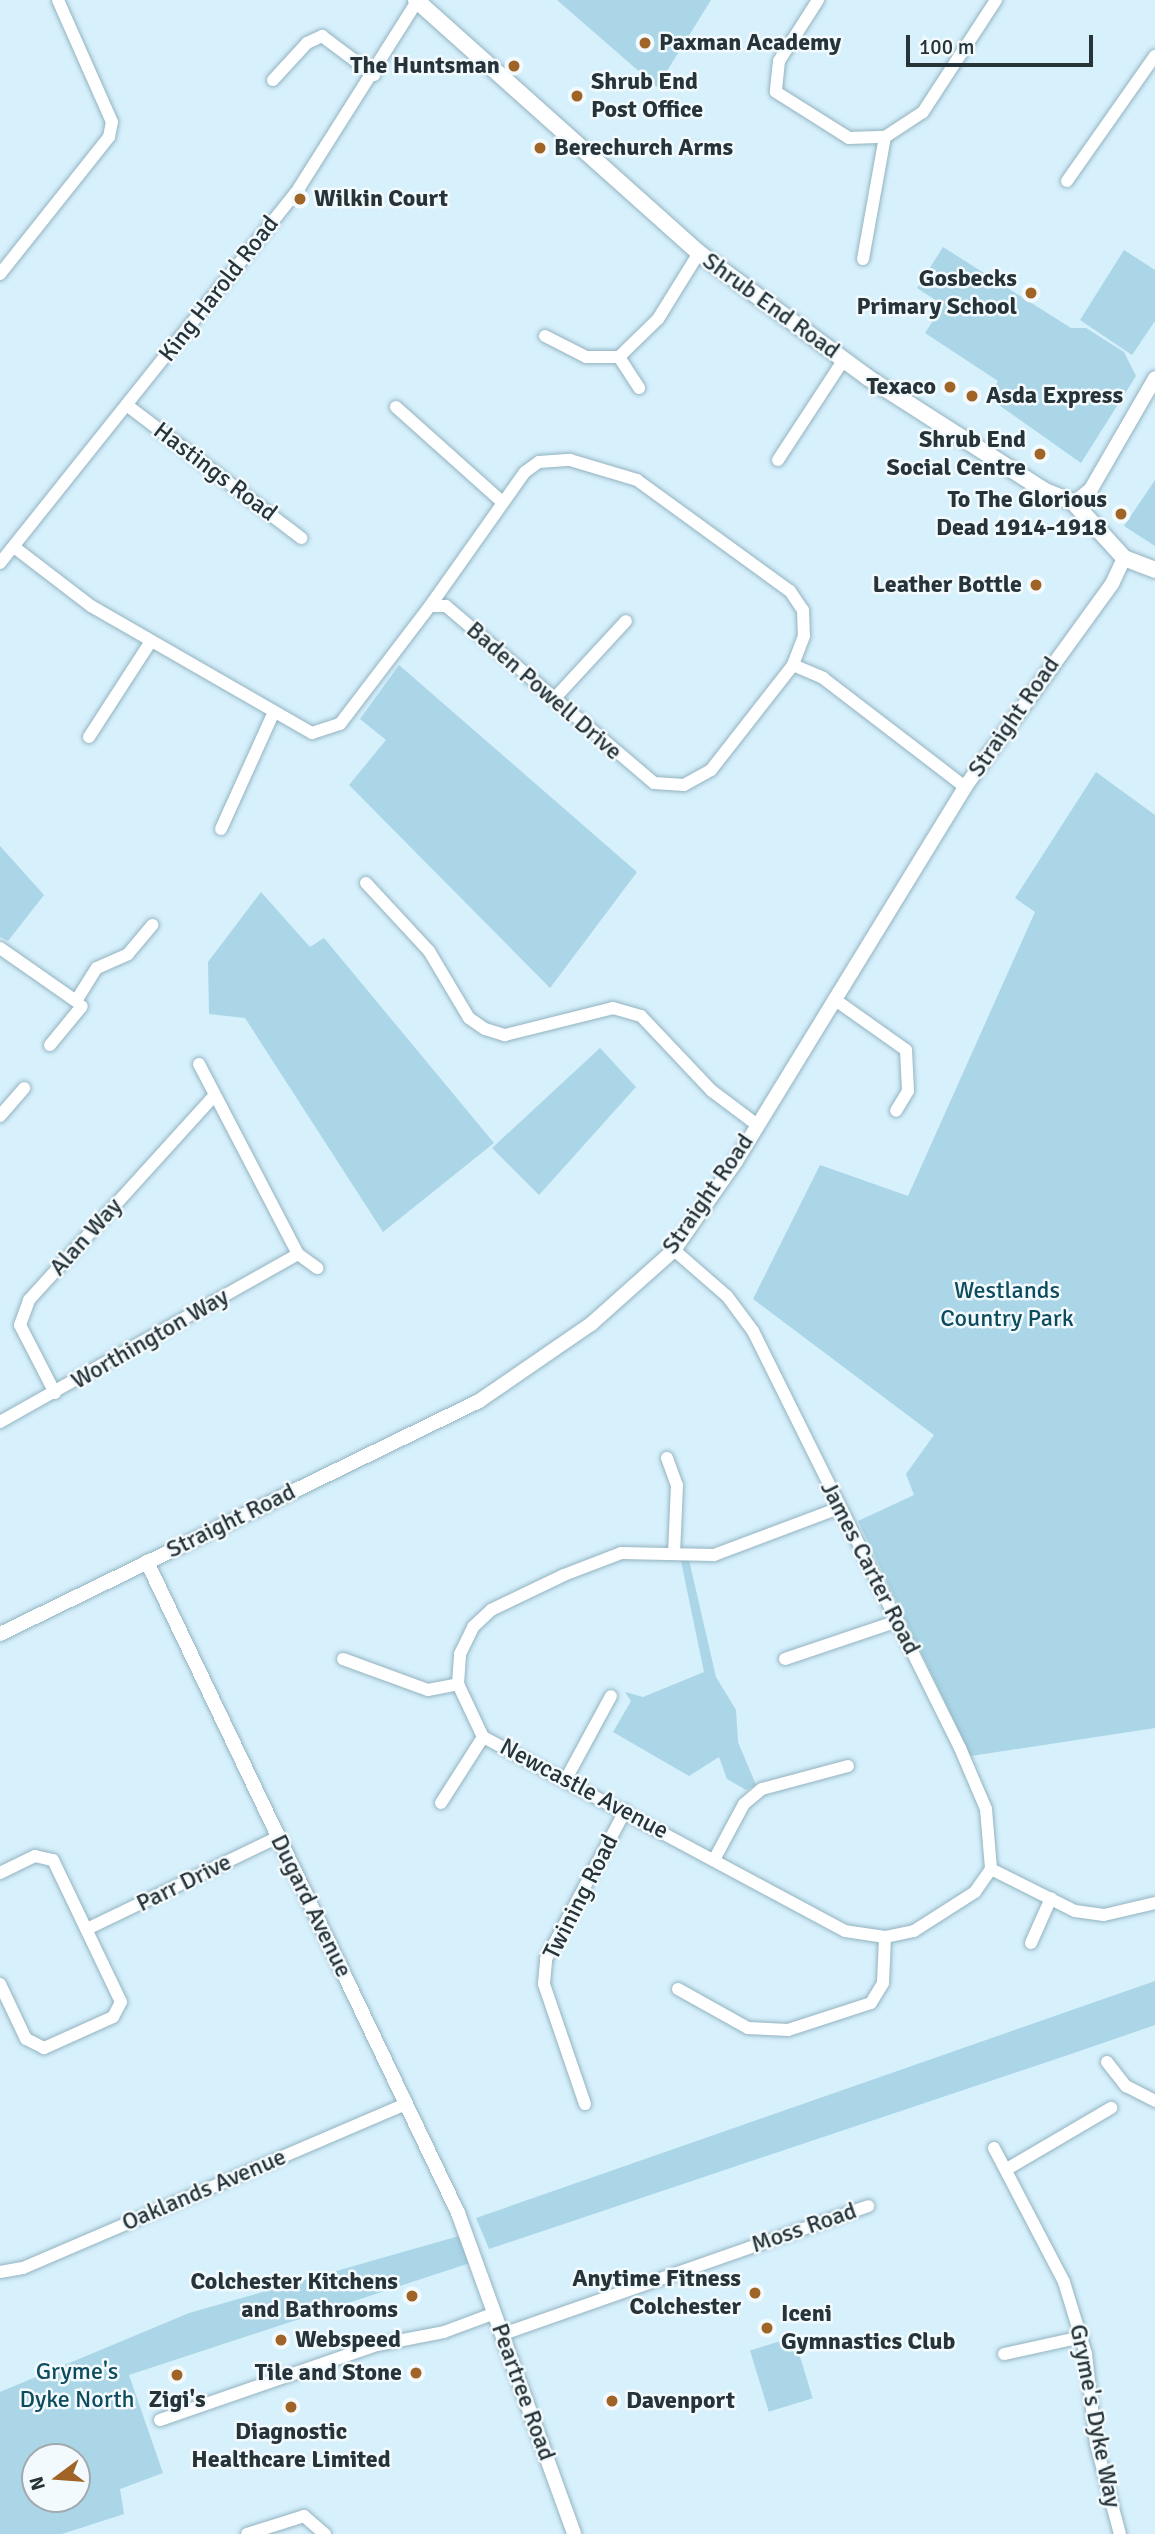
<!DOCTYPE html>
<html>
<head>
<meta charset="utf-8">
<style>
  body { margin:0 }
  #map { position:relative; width:1155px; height:2534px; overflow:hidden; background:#d6f0fc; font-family:Signika,sans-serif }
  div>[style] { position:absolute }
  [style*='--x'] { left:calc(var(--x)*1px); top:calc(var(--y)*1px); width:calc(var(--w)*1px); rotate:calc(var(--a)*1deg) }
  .green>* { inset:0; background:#abd6e7; transform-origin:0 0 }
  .roads { filter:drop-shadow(0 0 2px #93b3c0) drop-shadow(0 0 2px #93b3c0) }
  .minor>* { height:12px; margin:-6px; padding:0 6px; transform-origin:6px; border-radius:6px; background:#fff }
  .tertiary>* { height:14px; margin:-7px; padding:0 7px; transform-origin:7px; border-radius:7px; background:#fff }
  .secondary>* { height:16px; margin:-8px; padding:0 8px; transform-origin:8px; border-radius:8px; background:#fff }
  .dots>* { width:19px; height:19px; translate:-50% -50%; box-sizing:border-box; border:4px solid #f3fafd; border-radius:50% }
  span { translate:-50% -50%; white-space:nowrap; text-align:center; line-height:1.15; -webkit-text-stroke:5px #f3fafd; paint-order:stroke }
  .poi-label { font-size:24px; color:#263338; font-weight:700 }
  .left { translate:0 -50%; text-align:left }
  .right { translate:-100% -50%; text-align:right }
  .street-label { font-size:24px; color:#263338 }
  .park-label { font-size:24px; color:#0d4c5f }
  .north { position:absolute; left:21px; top:2443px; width:70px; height:70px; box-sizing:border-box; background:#f3fafd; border:2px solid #a1aaae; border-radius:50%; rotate:254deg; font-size:19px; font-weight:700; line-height:28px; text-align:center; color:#263338 }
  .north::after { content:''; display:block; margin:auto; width:24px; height:32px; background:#a06426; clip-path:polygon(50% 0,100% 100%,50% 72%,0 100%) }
  .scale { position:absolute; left:906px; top:35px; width:187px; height:32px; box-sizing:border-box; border:4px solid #263338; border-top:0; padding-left:9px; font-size:21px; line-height:24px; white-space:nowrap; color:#263338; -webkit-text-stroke:5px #f3fafd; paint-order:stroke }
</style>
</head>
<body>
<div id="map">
  <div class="green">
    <i style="clip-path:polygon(557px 0,711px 0,657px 87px)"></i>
    <i style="clip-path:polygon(943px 247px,1071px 328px,1086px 328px,1124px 352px,1136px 376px,1081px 463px,989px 398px,998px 381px,925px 333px,943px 305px,917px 288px)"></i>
    <i style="clip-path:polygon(1124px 250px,1155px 270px,1155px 321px,1132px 355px,1080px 320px)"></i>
    <i style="clip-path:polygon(1155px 480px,1155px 546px,1124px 526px)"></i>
    <i style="clip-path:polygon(399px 665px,637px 872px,550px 988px,349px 785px,386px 740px,360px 719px)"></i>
    <i style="clip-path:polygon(1096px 772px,1155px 815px,1155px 1728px,971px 1756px,858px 1521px,914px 1495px,906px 1474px,934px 1435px,753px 1299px,820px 1165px,908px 1196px,1035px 912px,1015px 898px)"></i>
    <i style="clip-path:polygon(0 846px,44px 895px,8px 941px,0 937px)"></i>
    <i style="clip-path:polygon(261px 892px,310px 947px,324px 938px,494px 1143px,383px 1232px,245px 1018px,209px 1014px,208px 962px)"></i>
    <i style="clip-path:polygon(600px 1048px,636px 1087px,539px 1195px,492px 1148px)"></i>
    <i style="clip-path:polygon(689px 1560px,716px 1677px,736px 1710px,738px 1742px,756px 1785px,746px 1790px,727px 1779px,719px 1757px,689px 1776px,613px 1732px,631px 1701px,625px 1692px,643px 1697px,704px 1672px,681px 1561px)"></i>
    <i style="clip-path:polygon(1155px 1981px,1155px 2025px,1074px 2053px,489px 2249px,476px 2218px)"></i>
    <i style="clip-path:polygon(evenodd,459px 2236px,473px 2262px,129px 2375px,163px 2473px,120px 2489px,124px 2514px,62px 2534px,0 2534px,0 2392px,189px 2313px,459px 2236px,35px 2457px,77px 2457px,77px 2499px,35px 2499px,35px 2457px)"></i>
    <i style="left:794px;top:2337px;width:64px;height:46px;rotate:73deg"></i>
  </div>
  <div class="roads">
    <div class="minor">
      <i style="--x:818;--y:0;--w:72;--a:122.6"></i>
      <i style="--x:779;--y:61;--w:31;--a:96"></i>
      <i style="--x:776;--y:92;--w:86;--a:32.2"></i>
      <i style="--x:849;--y:138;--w:36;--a:-2"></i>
      <i style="--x:273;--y:80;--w:50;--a:-47.4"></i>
      <i style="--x:307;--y:43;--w:17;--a:-25"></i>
      <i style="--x:322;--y:36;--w:65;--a:36.9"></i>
      <i style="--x:1067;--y:181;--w:153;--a:-54.9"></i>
      <i style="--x:863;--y:259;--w:124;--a:-79.8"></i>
      <i style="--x:885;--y:137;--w:45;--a:-33.3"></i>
      <i style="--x:923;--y:112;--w:134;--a:-56.9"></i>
      <i style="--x:0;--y:274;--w:175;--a:-51.5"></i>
      <i style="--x:109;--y:137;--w:15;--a:-79"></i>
      <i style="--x:112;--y:122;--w:133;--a:-113.9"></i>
      <i style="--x:545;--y:336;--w:46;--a:27.1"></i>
      <i style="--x:586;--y:357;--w:33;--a:0"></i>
      <i style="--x:619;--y:357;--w:54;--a:-44.3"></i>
      <i style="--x:658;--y:319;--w:78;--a:-58.2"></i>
      <i style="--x:619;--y:357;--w:37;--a:57"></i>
      <i style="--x:128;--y:406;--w:218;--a:37.3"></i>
      <i style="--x:396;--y:407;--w:141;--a:41.8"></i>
      <i style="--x:778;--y:460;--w:121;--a:-56.8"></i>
      <i style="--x:14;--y:547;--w:97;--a:37.5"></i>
      <i style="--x:91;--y:606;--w:255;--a:29.9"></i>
      <i style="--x:312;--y:733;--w:29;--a:-18"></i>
      <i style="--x:340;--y:724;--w:148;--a:-52.7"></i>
      <i style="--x:430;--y:606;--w:16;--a:0"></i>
      <i style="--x:446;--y:606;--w:273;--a:40.4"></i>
      <i style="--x:654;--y:783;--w:30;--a:4"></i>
      <i style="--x:684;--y:785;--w:31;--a:-29"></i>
      <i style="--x:711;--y:770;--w:133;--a:-52"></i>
      <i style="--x:793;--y:665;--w:33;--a:23"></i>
      <i style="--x:823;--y:678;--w:179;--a:37.5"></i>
      <i style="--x:0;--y:563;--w:480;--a:-51.4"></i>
      <i style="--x:299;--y:188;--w:221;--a:-57.7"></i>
      <i style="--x:430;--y:606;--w:164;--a:-54.7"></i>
      <i style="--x:525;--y:472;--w:17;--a:-36"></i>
      <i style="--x:539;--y:462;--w:31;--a:-4"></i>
      <i style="--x:570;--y:460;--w:70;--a:16.6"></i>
      <i style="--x:637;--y:480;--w:189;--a:36"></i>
      <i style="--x:790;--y:591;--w:23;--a:56"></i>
      <i style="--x:803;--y:610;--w:26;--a:88"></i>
      <i style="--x:804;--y:636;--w:31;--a:111"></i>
      <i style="--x:554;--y:699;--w:106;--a:-47.3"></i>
      <i style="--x:89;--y:737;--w:114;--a:-57.1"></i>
      <i style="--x:221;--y:829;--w:126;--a:-65.7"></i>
      <i style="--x:366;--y:883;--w:93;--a:47.2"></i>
      <i style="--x:429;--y:951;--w:78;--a:59.2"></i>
      <i style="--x:469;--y:1018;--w:19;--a:35"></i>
      <i style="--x:485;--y:1029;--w:21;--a:17"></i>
      <i style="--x:505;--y:1035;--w:111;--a:-14"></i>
      <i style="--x:613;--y:1008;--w:29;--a:16"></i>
      <i style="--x:641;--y:1016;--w:103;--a:46.6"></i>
      <i style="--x:712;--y:1091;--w:55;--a:36.9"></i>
      <i style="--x:0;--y:948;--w:93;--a:34.9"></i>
      <i style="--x:76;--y:1001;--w:39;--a:-58"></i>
      <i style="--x:97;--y:968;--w:34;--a:-24"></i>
      <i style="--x:128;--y:954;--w:38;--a:-50"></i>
      <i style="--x:834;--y:999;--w:88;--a:35.3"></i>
      <i style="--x:906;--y:1050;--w:41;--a:87.2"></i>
      <i style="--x:908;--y:1091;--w:23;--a:121"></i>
      <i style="--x:50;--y:1045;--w:50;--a:-50.6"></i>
      <i style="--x:199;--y:1064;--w:214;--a:62.5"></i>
      <i style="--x:298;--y:1254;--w:24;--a:36"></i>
      <i style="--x:0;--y:1116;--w:37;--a:-49"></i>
      <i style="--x:674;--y:1250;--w:70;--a:41"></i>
      <i style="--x:727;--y:1296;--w:44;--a:53.4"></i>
      <i style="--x:753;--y:1331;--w:466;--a:63.6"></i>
      <i style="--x:960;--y:1748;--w:66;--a:66.9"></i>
      <i style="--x:986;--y:1809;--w:60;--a:85.2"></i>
      <i style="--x:991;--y:1869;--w:28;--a:125"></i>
      <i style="--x:975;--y:1892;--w:72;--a:147.4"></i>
      <i style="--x:914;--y:1931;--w:30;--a:168"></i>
      <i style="--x:885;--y:1937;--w:40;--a:-171.5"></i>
      <i style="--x:845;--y:1931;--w:411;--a:-151.8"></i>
      <i style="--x:483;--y:1737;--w:59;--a:-115.3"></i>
      <i style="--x:458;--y:1684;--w:30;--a:-86"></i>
      <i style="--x:460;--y:1654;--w:30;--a:-64"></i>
      <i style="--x:473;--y:1627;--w:25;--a:-43"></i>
      <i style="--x:491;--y:1610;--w:81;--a:-25.6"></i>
      <i style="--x:564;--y:1575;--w:61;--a:-21.1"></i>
      <i style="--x:621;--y:1553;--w:93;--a:1.2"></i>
      <i style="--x:714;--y:1555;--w:134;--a:-20.6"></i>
      <i style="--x:55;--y:1393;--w:76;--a:-117.2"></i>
      <i style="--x:20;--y:1325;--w:27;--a:-70"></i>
      <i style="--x:29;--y:1300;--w:273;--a:-47.8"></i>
      <i style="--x:0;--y:1422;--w:342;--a:-29.4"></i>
      <i style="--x:667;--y:1458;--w:29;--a:70"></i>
      <i style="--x:677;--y:1485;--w:68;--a:92.5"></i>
      <i style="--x:343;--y:1659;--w:90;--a:20"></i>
      <i style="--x:428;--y:1690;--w:31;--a:-11"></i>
      <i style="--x:785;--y:1659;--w:119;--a:-18.6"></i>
      <i style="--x:567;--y:1777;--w:92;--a:-61.5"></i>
      <i style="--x:441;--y:1803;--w:78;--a:-57.5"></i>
      <i style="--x:715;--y:1858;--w:61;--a:-61.8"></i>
      <i style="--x:744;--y:1804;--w:23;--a:-40"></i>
      <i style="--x:762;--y:1789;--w:89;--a:-15"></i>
      <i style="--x:991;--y:1869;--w:94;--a:26.6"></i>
      <i style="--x:1075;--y:1911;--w:29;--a:8"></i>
      <i style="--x:1104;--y:1915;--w:52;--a:-13.2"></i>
      <i style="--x:0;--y:1873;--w:39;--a:-26"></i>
      <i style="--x:35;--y:1856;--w:18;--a:13"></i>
      <i style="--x:53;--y:1860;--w:157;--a:64.4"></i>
      <i style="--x:121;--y:2002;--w:17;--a:118"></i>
      <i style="--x:113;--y:2017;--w:76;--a:155.8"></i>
      <i style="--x:44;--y:2048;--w:20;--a:-153"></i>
      <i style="--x:26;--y:2039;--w:61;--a:-115.3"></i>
      <i style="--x:89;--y:1928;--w:210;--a:-25.7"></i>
      <i style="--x:1031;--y:1943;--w:49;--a:-66"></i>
      <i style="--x:678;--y:1989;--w:80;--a:29.1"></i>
      <i style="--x:748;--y:2028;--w:40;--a:2.9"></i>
      <i style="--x:788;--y:2030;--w:87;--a:-18"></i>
      <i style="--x:871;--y:2003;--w:23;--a:-59"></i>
      <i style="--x:883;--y:1983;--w:46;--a:-87.5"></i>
      <i style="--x:1107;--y:2062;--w:31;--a:52"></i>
      <i style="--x:1126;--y:2086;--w:33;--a:27"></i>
      <i style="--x:585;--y:2104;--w:127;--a:-108.9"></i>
      <i style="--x:544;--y:1984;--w:25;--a:-85"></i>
      <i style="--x:546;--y:1959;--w:168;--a:-61.9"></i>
      <i style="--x:994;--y:2148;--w:151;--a:62.4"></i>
      <i style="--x:1064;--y:2282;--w:75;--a:73"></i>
      <i style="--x:1086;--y:2354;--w:91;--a:83.7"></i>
      <i style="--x:1096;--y:2444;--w:93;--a:75.1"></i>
      <i style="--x:1007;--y:2169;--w:121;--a:-30.4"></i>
      <i style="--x:0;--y:2272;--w:23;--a:-10"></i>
      <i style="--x:23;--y:2268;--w:417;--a:-23.2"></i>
      <i style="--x:503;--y:2334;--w:387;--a:-19.3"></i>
      <i style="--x:1004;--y:2354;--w:80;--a:-12.3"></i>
      <i style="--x:160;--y:2420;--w:230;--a:-19.1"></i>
      <i style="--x:377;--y:2345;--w:68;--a:-11"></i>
      <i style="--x:444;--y:2332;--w:54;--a:-20.4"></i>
      <i style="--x:247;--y:2534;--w:60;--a:-17.5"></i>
      <i style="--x:304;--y:2516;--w:28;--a:41"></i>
    </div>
    <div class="tertiary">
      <i style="--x:1074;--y:503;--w:22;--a:-39"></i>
      <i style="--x:1091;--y:489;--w:128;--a:-60"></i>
      <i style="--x:147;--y:1562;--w:721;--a:64.46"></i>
      <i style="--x:458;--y:2213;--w:341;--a:70.1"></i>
      <i style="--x:0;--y:1634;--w:533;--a:-25.94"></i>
      <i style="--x:479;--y:1401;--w:136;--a:-34.5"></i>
      <i style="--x:591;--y:1324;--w:111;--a:-41.7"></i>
      <i style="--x:674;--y:1250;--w:108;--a:-55.1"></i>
      <i style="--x:736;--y:1161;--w:439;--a:-58.5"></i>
      <i style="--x:965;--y:787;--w:251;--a:-54.1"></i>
      <i style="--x:1112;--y:584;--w:29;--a:-65"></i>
    </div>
    <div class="secondary">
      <i style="--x:416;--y:0;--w:380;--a:41.8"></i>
      <i style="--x:699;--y:253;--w:209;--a:36.4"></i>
      <i style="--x:867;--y:377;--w:211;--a:32.6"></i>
      <i style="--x:1045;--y:491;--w:31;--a:22"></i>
      <i style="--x:1074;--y:503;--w:74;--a:47.7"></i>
      <i style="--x:1124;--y:558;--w:33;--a:21"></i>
    </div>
  </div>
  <div class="dots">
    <i style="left:645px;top:43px;background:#a06426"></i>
    <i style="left:514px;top:66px;background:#a06426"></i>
    <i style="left:577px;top:96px;background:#a06426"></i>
    <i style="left:540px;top:148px;background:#a06426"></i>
    <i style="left:300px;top:199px;background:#a06426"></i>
    <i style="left:1031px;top:293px;background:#a06426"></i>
    <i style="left:950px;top:387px;background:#a06426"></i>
    <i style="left:972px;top:396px;background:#a06426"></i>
    <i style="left:1040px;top:454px;background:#a06426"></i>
    <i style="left:1121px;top:514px;background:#a06426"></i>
    <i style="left:1036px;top:585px;background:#a06426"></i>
    <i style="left:755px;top:2293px;background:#a06426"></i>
    <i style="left:412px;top:2296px;background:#a06426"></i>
    <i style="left:767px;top:2328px;background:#a06426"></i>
    <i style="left:281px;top:2340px;background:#a06426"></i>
    <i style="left:416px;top:2373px;background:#a06426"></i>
    <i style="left:177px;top:2375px;background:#a06426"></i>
    <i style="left:612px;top:2401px;background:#a06426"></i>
    <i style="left:291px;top:2407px;background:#a06426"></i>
  </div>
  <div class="poi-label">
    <span class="left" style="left:659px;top:43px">Paxman Academy</span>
    <span class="right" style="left:500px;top:66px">The Huntsman</span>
    <span class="left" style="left:591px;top:96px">Shrub End<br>Post Office</span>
    <span class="left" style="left:554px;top:148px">Berechurch Arms</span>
    <span class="left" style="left:314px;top:199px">Wilkin Court</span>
    <span class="right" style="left:1017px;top:293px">Gosbecks<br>Primary School</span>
    <span class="right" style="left:936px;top:387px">Texaco</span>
    <span class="left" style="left:986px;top:396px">Asda Express</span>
    <span class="right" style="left:1026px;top:454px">Shrub End<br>Social Centre</span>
    <span class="right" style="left:1107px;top:514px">To The Glorious<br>Dead 1914-1918</span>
    <span class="right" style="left:1022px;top:585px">Leather Bottle</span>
    <span class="right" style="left:741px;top:2293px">Anytime Fitness<br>Colchester</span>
    <span class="right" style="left:398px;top:2296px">Colchester Kitchens<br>and Bathrooms</span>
    <span class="left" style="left:781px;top:2328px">Iceni<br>Gymnastics Club</span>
    <span class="left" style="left:295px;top:2340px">Webspeed</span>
    <span class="right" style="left:402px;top:2373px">Tile and Stone</span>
    <span style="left:177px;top:2400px">Zigi's</span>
    <span class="left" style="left:626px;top:2401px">Davenport</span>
    <span style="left:291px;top:2446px">Diagnostic<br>Healthcare Limited</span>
  </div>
  <div class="street-label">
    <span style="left:219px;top:289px;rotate:-52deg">King Harold Road</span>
    <span style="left:771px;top:306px;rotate:36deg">Shrub End Road</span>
    <span style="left:215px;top:472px;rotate:37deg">Hastings Road</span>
    <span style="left:544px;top:691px;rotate:41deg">Baden Powell Drive</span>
    <span style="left:1014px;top:717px;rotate:-55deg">Straight Road</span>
    <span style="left:708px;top:1194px;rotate:-55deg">Straight Road</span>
    <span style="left:86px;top:1237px;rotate:-48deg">Alan Way</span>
    <span style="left:150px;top:1339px;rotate:-30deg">Worthington Way</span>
    <span style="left:231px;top:1521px;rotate:-26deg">Straight Road</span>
    <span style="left:870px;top:1568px;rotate:63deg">James Carter Road</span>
    <span style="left:584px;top:1789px;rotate:28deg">Newcastle Avenue</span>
    <span style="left:184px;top:1883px;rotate:-26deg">Parr Drive</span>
    <span style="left:581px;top:1897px;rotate:-63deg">Twining Road</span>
    <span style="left:311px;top:1906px;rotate:64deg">Dugard Avenue</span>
    <span style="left:204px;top:2190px;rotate:-23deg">Oaklands Avenue</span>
    <span style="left:804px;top:2228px;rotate:-19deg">Moss Road</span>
    <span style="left:523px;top:2392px;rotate:70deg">Peartree Road</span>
    <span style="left:1095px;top:2416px;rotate:79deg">Gryme's Dyke Way</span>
  </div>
  <div class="park-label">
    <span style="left:1007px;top:1305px">Westlands<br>Country Park</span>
    <span style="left:77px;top:2386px">Gryme's<br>Dyke North</span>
  </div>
  <div class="north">N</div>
  <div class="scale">100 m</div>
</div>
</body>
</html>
